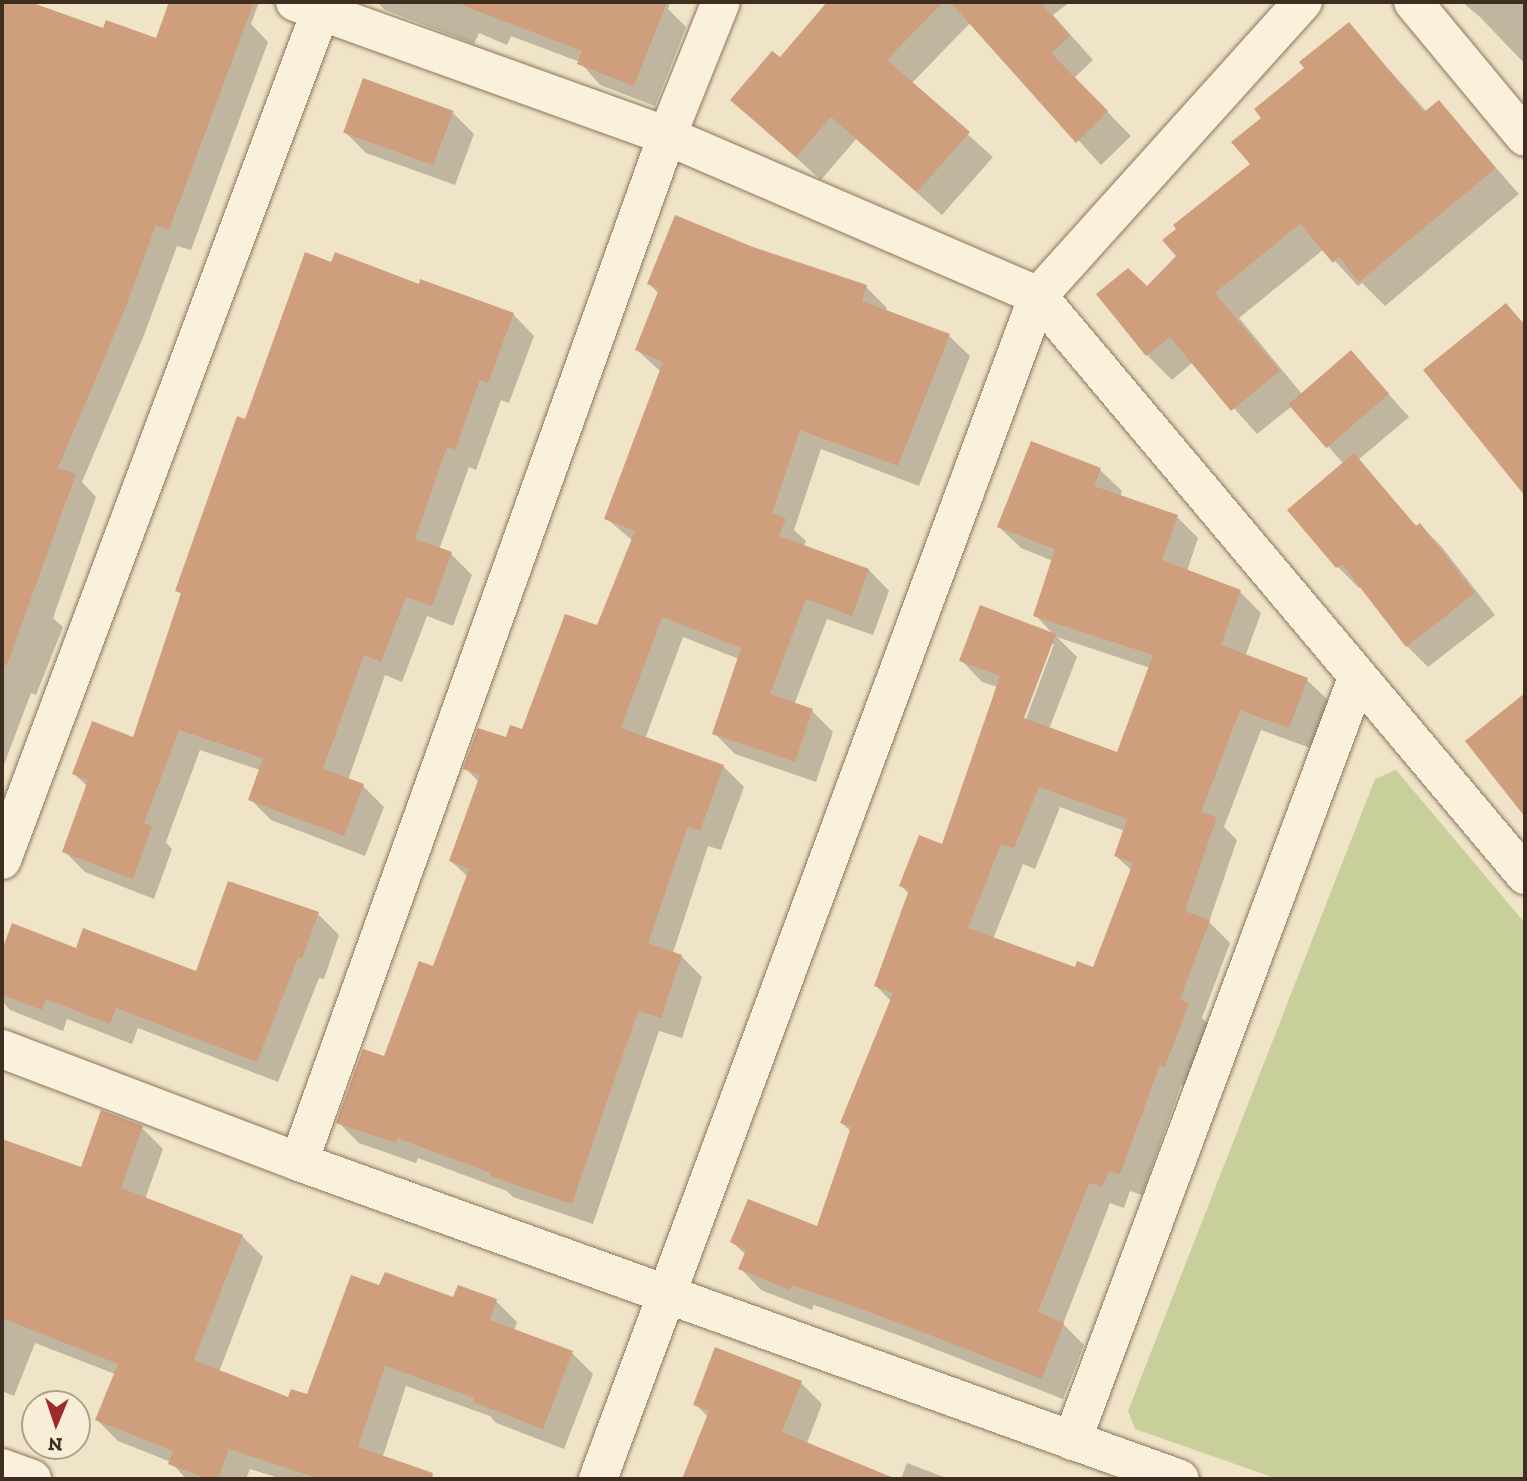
<!DOCTYPE html>
<html>
<head>
<meta charset="utf-8">
<style>
  body { margin:0 }
  #map { position:relative; width:1527px; height:1481px; overflow:hidden; background:#f0e4c8; font-family:"Zilla Slab",serif }
  div>[style] { position:absolute }
  [style*='--x'] { left:calc(var(--x)*1px); top:calc(var(--y)*1px); width:calc(var(--w)*1px); rotate:calc(var(--a)*1deg) }
  .green>* { inset:0; background:#c9cf9b }
  .shadow>* { inset:0; background:#0003 }
  .building>* { inset:0; background:#cf9f7d; transform-origin:0 0 }
  .roads { filter:drop-shadow(0 0 2px #8d765c) drop-shadow(0 0 2px #8d765c) }
  .street>* { height:38px; margin:-19px; padding:0 19px; transform-origin:19px; border-radius:19px; background:#faf1dc }
  .secondary>* { height:38px; margin:-19px; padding:0 19px; transform-origin:19px; border-radius:19px; background:#faf1dc }
  span { translate:-50% -50%; white-space:nowrap; text-align:center; line-height:1.15; -webkit-text-stroke:5px #f7eed8; paint-order:stroke }
  .frame { position:absolute; inset:0; border:4px solid #3d2e20; pointer-events:none }
  .north { position:absolute; left:21px; top:1390px; width:70px; height:70px; box-sizing:border-box; background:#f7eed8; border:2px solid #ada18e; border-radius:50%; rotate:182deg; font-size:19px; font-weight:700; line-height:28px; text-align:center; color:#3d2e20 }
  .north::after { content:''; display:block; margin:auto; width:24px; height:32px; background:#9e2a2b; clip-path:polygon(50% 0,100% 100%,50% 72%,0 100%) }
</style>
</head>
<body>
<div id="map">
  <div class="green">
    <i style="clip-path:polygon(1396px 770px,1525px 923px,1525px 1479px,1278px 1479px,1135px 1429px,1128px 1411px,1375px 779px)"></i>
  </div>
  <div class="shadow">
    <i style="clip-path:polygon(2px 2px,25px 2px,104px 31px,157px 40px,171px 2px,259px 2px,251px 24px,268px 42px,191px 250px,177px 246px,144px 335px,82px 482px,96px 497px,53px 618px,63px 627px,36px 695px,31px 693px,2px 770px,2px 383px,35px 302px,2px 291px)"></i>
    <i style="clip-path:polygon(377px 2px,670px 2px,668px 9px,686px 27px,655px 106px,600px 85px,580px 62px,511px 36px,507px 45px,479px 33px,474px 44px,385px 10px)"></i>
    <i style="clip-path:polygon(829px 2px,1070px 2px,1053px 15px,1093px 60px,1074px 78px,1131px 136px,1101px 165px,971px 22px,911px 84px,993px 157px,942px 215px,856px 139px,821px 180px,732px 100px,780px 59px)"></i>
    <i style="clip-path:polygon(1462px 2px,1525px 2px,1525px 64px,1480px 17px)"></i>
    <i style="clip-path:polygon(1348px 24px,1427px 112px,1438px 102px,1519px 194px,1385px 306px,1362px 283px,1358px 286px,1324px 249px,1239px 318px,1302px 394px,1351px 352px,1409px 417px,1358px 460px,1417px 527px,1420px 525px,1441px 546px,1495px 615px,1428px 667px,1407px 646px,1361px 586px,1359px 588px,1338px 567px,1344px 464px,1292px 406px,1257px 434px,1193px 362px,1172px 380px,1147px 355px,1147px 288px,1179px 256px,1252px 164px,1264px 118px)"></i>
    <i style="clip-path:polygon(452px 112px,474px 134px,455px 185px,366px 153px,345px 132px)"></i>
    <i style="clip-path:polygon(753px 248px,866px 287px,887px 308px,886px 312px,949px 336px,970px 356px,919px 486px,821px 449px,794px 530px,806px 541px,804px 546px,869px 570px,889px 591px,873px 635px,827px 619px,794px 705px,812px 711px,833px 732px,816px 782px,735px 754px,714px 733px,739px 659px,683px 637px,645px 739px,723px 766px,744px 787px,721px 850px,708px 846px,673px 953px,681px 956px,702px 977px,682px 1038px,659px 1031px,593px 1224px,513px 1197px,507px 1191px,418px 1158px,416px 1163px,359px 1143px,338px 1122px,385px 1058px,434px 968px,468px 877px,451px 861px,480px 783px,465px 768px,523px 731px,598px 628px,633px 541px,606px 518px,661px 372px,637px 350px,659px 294px,649px 284px)"></i>
    <i style="clip-path:polygon(332px 265px,420px 286px,513px 314px,534px 336px,509px 403px,501px 400px,476px 470px,469px 467px,439px 550px,451px 554px,472px 575px,453px 626px,427px 616px,402px 682px,385px 675px,348px 780px,363px 786px,384px 807px,365px 856px,271px 820px,250px 799px,260px 770px,200px 750px,166px 842px,172px 849px,154px 899px,85px 872px,64px 851px,88px 787px,74px 774px,134px 739px,182px 595px,177px 590px,246px 421px)"></i>
    <i style="clip-path:polygon(1506px 305px,1525px 324px,1525px 492px,1522px 488px)"></i>
    <i style="clip-path:polygon(evenodd,1032px 443px,1100px 470px,1122px 491px,1120px 497px,1177px 517px,1198px 538px,1187px 571px,1240px 592px,1261px 613px,1245px 657px,1307px 680px,1329px 701px,1310px 748px,1261px 730px,1224px 827px,1237px 840px,1209px 922px,1230px 943px,1202px 1018px,1210px 1026px,1187px 1087px,1181px 1085px,1142px 1195px,1130px 1191px,1124px 1208px,1110px 1203px,1063px 1324px,1084px 1345px,1063px 1399px,909px 1339px,814px 1305px,812px 1310px,761px 1290px,740px 1268px,746px 1255px,732px 1242px,818px 1228px,851px 1132px,842px 1123px,891px 1001px,876px 986px,909px 894px,901px 886px,943px 846px,998px 687px,982px 682px,961px 660px,1054px 635px,1035px 615px,1053px 561px,1021px 548px,999px 527px,1032px 443px,1057px 637px,1150px 668px,1118px 754px,1049px 729px,1077px 657px,1057px 637px,1032px 443px,1051px 644px,1054px 644px,1023px 727px,1019px 725px,1051px 644px,1032px 443px,1060px 807px,1125px 831px,1116px 856px,1132px 871px,1094px 969px,1076px 969px,993px 939px,1023px 864px,1035px 869px,1060px 807px)"></i>
    <i style="clip-path:polygon(1520px 700px,1525px 705px,1525px 811px,1514px 800px)"></i>
    <i style="clip-path:polygon(318px 914px,339px 935px,324px 979px,319px 978px,278px 1082px,138px 1028px,132px 1044px,67px 1019px,63px 1031px,10px 1010px,2px 1001px,2px 955px,13px 925px,77px 950px,197px 974px)"></i>
    <i style="clip-path:polygon(142px 1128px,163px 1149px,145px 1199px,242px 1236px,263px 1257px,219px 1372px,289px 1399px,308px 1397px,380px 1287px,454px 1299px,496px 1301px,517px 1322px,514px 1331px,572px 1353px,593px 1374px,564px 1449px,496px 1423px,490px 1416px,406px 1386px,383px 1456px,426px 1472px,433px 1479px,282px 1479px,250px 1469px,246px 1479px,186px 1479px,171px 1462px,118px 1441px,97px 1420px,115px 1374px,35px 1343px,14px 1396px,2px 1391px,2px 1141px,82px 1169px)"></i>
    <i style="clip-path:polygon(801px 1383px,822px 1404px,807px 1443px,896px 1479px,684px 1479px,708px 1417px,695px 1404px)"></i>
    <i style="clip-path:polygon(907px 1463px,949px 1479px,901px 1479px)"></i>
  </div>
  <div class="building">
    <i style="clip-path:polygon(2px 2px,30px 2px,103px 28px,106px 20px,156px 38px,169px 2px,254px 2px,169px 230px,156px 225px,123px 314px,58px 468px,76px 474px,7px 665px,2px 665px)"></i>
    <i style="clip-path:polygon(463px 2px,667px 2px,634px 86px,577px 64px,582px 51px,462px 5px)"></i>
    <i style="clip-path:polygon(827px 2px,943px 2px,887px 60px,970px 132px,917px 192px,831px 117px,796px 157px,730px 100px,772px 51px,780px 57px)"></i>
    <i style="clip-path:polygon(950px 2px,1040px 2px,1070px 36px,1051px 53px,1108px 111px,1076px 143px)"></i>
    <i style="clip-path:polygon(1349px 22px,1424px 112px,1439px 100px,1496px 168px,1359px 282px,1339px 257px,1333px 263px,1300px 224px,1215px 293px,1280px 371px,1231px 411px,1170px 337px,1146px 356px,1096px 294px,1128px 268px,1147px 286px,1176px 256px,1162px 240px,1176px 229px,1173px 225px,1250px 164px,1231px 142px,1261px 118px,1254px 109px,1304px 68px,1299px 62px)"></i>
    <i style="left:363px;top:78px;width:96px;height:58px;rotate:20deg"></i>
    <i style="clip-path:polygon(675px 215px,753px 247px,867px 285px,862px 301px,950px 334px,898px 466px,800px 430px,772px 513px,786px 519px,779px 536px,869px 569px,852px 616px,806px 599px,770px 694px,813px 709px,795px 762px,712px 734px,741px 648px,662px 617px,621px 728px,724px 765px,700px 831px,688px 826px,648px 943px,682px 955px,661px 1018px,638px 1011px,572px 1204px,490px 1176px,491px 1173px,397px 1138px,396px 1143px,336px 1123px,363px 1049px,384px 1056px,419px 961px,433px 966px,469px 869px,449px 861px,480px 775px,463px 769px,478px 728px,506px 737px,510px 725px,522px 729px,565px 614px,597px 625px,635px 531px,604px 519px,663px 362px,635px 350px,659px 289px,647px 284px)"></i>
    <i style="clip-path:polygon(305px 252px,331px 262px,335px 252px,419px 284px,420px 279px,514px 313px,488px 383px,480px 380px,455px 450px,447px 447px,415px 539px,452px 552px,432px 606px,406px 597px,381px 662px,364px 655px,323px 769px,364px 784px,344px 836px,248px 800px,263px 758px,179px 730px,144px 823px,152px 826px,133px 879px,62px 852px,88px 780px,72px 774px,92px 721px,133px 737px,181px 593px,175px 591px,237px 416px,245px 419px)"></i>
    <i style="clip-path:polygon(1506px 303px,1525px 326px,1525px 496px,1423px 370px)"></i>
    <i style="left:1351px;top:350px;width:58px;height:83px;rotate:49deg"></i>
    <i style="clip-path:polygon(evenodd,1031px 441px,1101px 468px,1094px 486px,1178px 515px,1162px 560px,1241px 590px,1221px 645px,1308px 678px,1289px 728px,1240px 710px,1201px 812px,1217px 817px,1185px 911px,1210px 920px,1180px 999px,1189px 1003px,1165px 1067px,1160px 1065px,1120px 1174px,1109px 1171px,1102px 1187px,1089px 1183px,1038px 1312px,1064px 1323px,1042px 1379px,886px 1318px,792px 1285px,790px 1290px,738px 1269px,746px 1250px,730px 1242px,748px 1199px,817px 1226px,851px 1127px,840px 1123px,893px 993px,874px 986px,909px 890px,899px 886px,919px 835px,942px 844px,1000px 676px,959px 661px,980px 605px,1056px 634px,1024px 718px,1117px 752px,1153px 655px,1033px 616px,1055px 549px,997px 527px,1031px 441px,1039px 787px,1127px 819px,1114px 856px,1133px 863px,1093px 967px,1077px 961px,1075px 967px,968px 928px,1001px 844px,1014px 848px,1039px 787px)"></i>
    <i style="clip-path:polygon(1354px 453px,1416px 526px,1420px 523px,1475px 593px,1406px 647px,1342px 564px,1336px 568px,1287px 510px)"></i>
    <i style="clip-path:polygon(1525px 693px,1525px 817px,1465px 741px)"></i>
    <i style="clip-path:polygon(228px 881px,319px 912px,302px 959px,298px 958px,257px 1062px,116px 1008px,110px 1024px,46px 999px,42px 1010px,2px 995px,2px 950px,12px 923px,76px 948px,83px 928px,196px 971px)"></i>
    <i style="clip-path:polygon(101px 1110px,143px 1126px,121px 1188px,243px 1235px,194px 1360px,288px 1397px,291px 1389px,307px 1394px,351px 1275px,379px 1285px,385px 1272px,453px 1297px,458px 1285px,497px 1299px,490px 1320px,573px 1351px,543px 1429px,473px 1402px,475px 1398px,385px 1366px,358px 1447px,433px 1473px,432px 1479px,320px 1479px,229px 1449px,218px 1479px,207px 1479px,168px 1464px,173px 1451px,95px 1420px,118px 1364px,2px 1318px,2px 1139px,81px 1167px)"></i>
    <i style="clip-path:polygon(715px 1347px,802px 1381px,782px 1432px,896px 1479px,682px 1479px,709px 1411px,693px 1405px)"></i>
  </div>
  <div class="roads">
    <div class="street">
      <i style="--x:295;--y:2;--w:395;--a:19.8"></i>
      <i style="--x:667;--y:136;--w:404;--a:23.3"></i>
      <i style="--x:1038;--y:296;--w:757;--a:49.93"></i>
      <i style="--x:1413;--y:2;--w:175;--a:50.3"></i>
      <i style="--x:2;--y:860;--w:916;--a:-69.43"></i>
      <i style="--x:2;--y:1049;--w:318;--a:20.8"></i>
      <i style="--x:299;--y:1162;--w:936;--a:19.79"></i>
      <i style="--x:299;--y:1162;--w:1090;--a:-70.27"></i>
      <i style="--x:667;--y:136;--w:144;--a:-68.1"></i>
      <i style="--x:1072;--y:1441;--w:814;--a:-69.52"></i>
      <i style="--x:2;--y:1468;--w:32;--a:20"></i>
    </div>
    <div class="secondary">
      <i style="--x:598;--y:1479;--w:1262;--a:-69.6"></i>
      <i style="--x:1038;--y:296;--w:396;--a:-48"></i>
    </div>
  </div>
  <div class="frame"></div>
  <div class="north">N</div>
</div>
</body>
</html>
